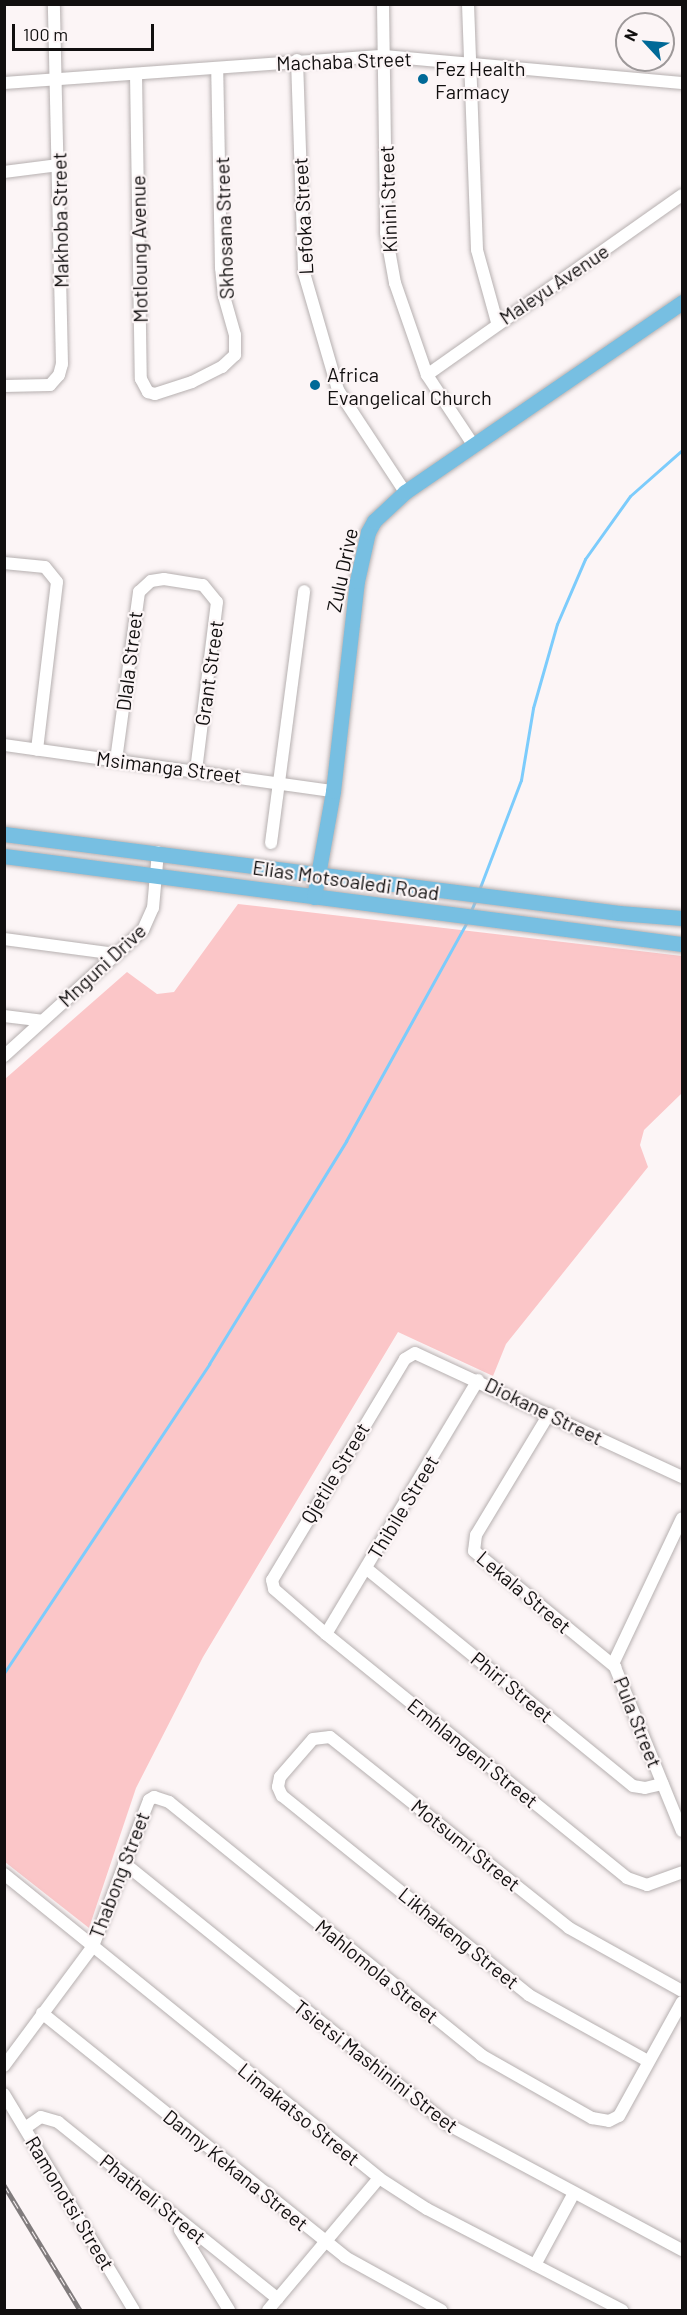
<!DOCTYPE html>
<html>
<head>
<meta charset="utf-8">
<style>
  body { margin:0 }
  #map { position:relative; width:687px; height:2315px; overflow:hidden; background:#fcf5f6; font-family:Barlow,sans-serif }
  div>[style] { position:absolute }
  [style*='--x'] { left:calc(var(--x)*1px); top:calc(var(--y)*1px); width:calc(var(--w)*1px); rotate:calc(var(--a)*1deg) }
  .green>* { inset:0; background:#fbc6c8 }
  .stream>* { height:3px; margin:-1.5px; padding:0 1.5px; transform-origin:1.5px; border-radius:1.5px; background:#7cccfc }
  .roads { filter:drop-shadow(0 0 2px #b6b0b0) drop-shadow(0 0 2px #b6b0b0) }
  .minor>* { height:12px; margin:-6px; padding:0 6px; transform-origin:6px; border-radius:6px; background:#fff }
  .major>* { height:15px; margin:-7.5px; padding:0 7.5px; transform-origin:7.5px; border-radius:7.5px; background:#77bfe2 }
  .rail>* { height:5px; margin-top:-2.5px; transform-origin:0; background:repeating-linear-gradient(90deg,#fcf5f6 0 9px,#817c7d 0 18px); box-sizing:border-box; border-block:2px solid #817c7d }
  .dots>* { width:16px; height:16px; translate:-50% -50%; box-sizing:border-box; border:3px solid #fcf5f6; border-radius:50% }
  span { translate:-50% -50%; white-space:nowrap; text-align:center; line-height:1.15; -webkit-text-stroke:4.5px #fcf5f6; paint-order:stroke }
  .street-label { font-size:20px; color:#110f0f }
  .poi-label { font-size:20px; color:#110f0f }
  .left { translate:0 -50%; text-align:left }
  .frame { position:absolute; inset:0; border:6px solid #110f0f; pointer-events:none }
  .north { position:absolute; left:615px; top:12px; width:60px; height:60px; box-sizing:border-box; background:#fcf5f6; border:2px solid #9e999a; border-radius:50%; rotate:296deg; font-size:16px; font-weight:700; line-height:24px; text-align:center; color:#110f0f }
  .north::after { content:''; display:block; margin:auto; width:21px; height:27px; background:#006997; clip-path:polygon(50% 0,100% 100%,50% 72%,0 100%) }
  .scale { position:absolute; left:12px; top:24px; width:142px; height:27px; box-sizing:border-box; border:3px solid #110f0f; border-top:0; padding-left:8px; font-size:18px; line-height:21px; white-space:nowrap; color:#110f0f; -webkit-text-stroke:4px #fcf5f6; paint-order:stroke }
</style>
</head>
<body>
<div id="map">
  <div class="green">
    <i style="clip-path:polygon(238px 904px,682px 956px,682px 1093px,644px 1130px,640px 1145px,648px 1167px,506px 1344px,493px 1376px,398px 1332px,203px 1657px,136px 1788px,89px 1928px,5px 1862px,5px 1079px,127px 972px,157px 994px,174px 992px)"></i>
  </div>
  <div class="stream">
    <i style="--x:479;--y:890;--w:118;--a:-69.1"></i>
    <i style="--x:521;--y:780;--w:73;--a:-80.5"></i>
    <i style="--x:533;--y:708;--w:87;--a:-74.1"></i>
    <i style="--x:557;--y:624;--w:71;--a:-66.7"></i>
    <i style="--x:585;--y:559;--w:77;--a:-54.5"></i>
    <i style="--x:630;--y:496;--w:69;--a:-41.5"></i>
    <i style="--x:470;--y:913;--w:15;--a:-67"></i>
    <i style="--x:4;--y:1673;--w:371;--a:-56.4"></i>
    <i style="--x:209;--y:1364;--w:262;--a:-58.4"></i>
    <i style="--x:346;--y:1141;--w:250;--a:-61.1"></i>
  </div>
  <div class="roads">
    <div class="minor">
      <i style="--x:383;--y:4;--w:229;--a:89.2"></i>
      <i style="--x:386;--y:233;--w:51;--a:79.8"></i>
      <i style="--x:395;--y:283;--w:97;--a:70.8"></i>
      <i style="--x:427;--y:375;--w:85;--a:56.5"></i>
      <i style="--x:468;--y:4;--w:246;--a:87.9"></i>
      <i style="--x:477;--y:250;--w:75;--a:74.5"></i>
      <i style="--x:297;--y:60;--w:213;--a:88.1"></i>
      <i style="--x:304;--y:273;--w:122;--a:73.8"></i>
      <i style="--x:338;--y:390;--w:122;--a:56.7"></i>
      <i style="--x:136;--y:74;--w:305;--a:89.1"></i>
      <i style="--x:141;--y:379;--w:15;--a:62"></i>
      <i style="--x:148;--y:392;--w:7;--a:16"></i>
      <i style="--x:155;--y:394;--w:39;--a:-18"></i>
      <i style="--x:192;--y:382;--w:34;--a:-27"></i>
      <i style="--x:222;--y:367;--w:18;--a:-43"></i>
      <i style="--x:235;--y:355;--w:20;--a:-90"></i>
      <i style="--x:235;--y:335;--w:41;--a:-105.8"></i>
      <i style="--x:224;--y:296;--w:28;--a:-96"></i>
      <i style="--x:221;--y:268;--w:200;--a:-91.1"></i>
      <i style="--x:4;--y:83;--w:381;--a:-4.1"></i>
      <i style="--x:384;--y:56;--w:299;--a:5.2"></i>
      <i style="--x:4;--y:172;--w:55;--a:-7.3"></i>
      <i style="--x:427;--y:375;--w:312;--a:-35.2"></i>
      <i style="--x:4;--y:386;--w:46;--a:-1.2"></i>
      <i style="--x:50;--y:385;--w:13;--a:-48"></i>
      <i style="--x:59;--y:375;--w:11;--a:-75"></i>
      <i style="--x:62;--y:364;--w:360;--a:-91.3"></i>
      <i style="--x:4;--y:563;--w:41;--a:5.6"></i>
      <i style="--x:45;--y:567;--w:19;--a:51"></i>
      <i style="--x:57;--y:582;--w:169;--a:96.8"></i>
      <i style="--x:4;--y:745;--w:332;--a:8"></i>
      <i style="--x:116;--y:760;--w:170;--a:-82.2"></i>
      <i style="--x:139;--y:592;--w:16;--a:-43"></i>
      <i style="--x:151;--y:581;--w:13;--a:-9"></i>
      <i style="--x:164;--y:579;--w:39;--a:9"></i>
      <i style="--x:203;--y:585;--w:22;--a:51"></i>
      <i style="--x:217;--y:602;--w:169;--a:97.1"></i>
      <i style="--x:271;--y:843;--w:254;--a:-82.5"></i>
      <i style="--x:4;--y:939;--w:114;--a:7.6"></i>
      <i style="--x:4;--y:1016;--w:38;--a:7"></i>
      <i style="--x:4;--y:1056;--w:188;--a:-42.2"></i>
      <i style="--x:143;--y:930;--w:24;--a:-66"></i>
      <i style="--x:153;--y:908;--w:56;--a:-84.9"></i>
      <i style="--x:549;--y:1414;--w:141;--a:121.1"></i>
      <i style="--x:476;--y:1535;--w:16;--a:97"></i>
      <i style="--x:474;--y:1551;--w:183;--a:39.4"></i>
      <i style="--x:615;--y:1667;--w:177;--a:67.8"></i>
      <i style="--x:682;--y:1477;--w:294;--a:-155.1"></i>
      <i style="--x:415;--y:1353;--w:12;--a:149"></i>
      <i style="--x:405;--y:1359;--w:258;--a:121"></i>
      <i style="--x:272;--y:1580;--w:9;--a:77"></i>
      <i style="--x:274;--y:1589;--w:69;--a:40.9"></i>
      <i style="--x:326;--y:1634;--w:387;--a:39"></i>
      <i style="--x:627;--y:1878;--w:21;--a:19"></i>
      <i style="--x:647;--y:1885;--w:37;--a:-20"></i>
      <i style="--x:367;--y:1569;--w:343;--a:39.2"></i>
      <i style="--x:633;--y:1786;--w:12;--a:9"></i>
      <i style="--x:645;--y:1788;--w:18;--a:-13"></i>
      <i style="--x:326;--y:1634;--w:296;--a:-59.1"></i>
      <i style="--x:613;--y:1664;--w:161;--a:-64.7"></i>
      <i style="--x:124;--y:1863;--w:415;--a:38.9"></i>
      <i style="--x:447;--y:2124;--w:267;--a:28.2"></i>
      <i style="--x:4;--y:1874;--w:483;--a:39"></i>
      <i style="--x:379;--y:2178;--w:57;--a:32.9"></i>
      <i style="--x:427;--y:2209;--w:220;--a:27.4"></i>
      <i style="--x:42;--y:2013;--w:389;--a:38.8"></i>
      <i style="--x:345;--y:2257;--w:110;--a:28.9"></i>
      <i style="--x:648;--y:2061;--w:136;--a:-151"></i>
      <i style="--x:529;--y:1995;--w:317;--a:-141.1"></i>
      <i style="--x:282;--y:1796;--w:10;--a:-114"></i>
      <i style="--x:278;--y:1787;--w:10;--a:-79"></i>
      <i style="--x:280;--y:1777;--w:50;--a:-49"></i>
      <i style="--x:313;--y:1739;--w:17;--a:-7"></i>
      <i style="--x:330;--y:1737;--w:306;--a:38.6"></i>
      <i style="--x:569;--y:1928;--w:129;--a:29.1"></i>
      <i style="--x:4;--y:2066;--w:149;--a:-53.4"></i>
      <i style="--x:93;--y:1946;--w:156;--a:-69"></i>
      <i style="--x:149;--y:1800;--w:6;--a:-31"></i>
      <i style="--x:154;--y:1797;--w:16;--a:18"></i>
      <i style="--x:169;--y:1802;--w:402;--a:39"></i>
      <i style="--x:481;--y:2055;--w:128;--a:29.6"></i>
      <i style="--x:592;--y:2118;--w:17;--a:10"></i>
      <i style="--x:609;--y:2121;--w:11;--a:-27"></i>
      <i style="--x:619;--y:2116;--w:130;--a:-61.1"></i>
      <i style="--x:4;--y:2094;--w:252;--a:59"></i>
      <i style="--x:25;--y:2128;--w:19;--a:-35"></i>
      <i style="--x:41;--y:2117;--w:18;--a:16"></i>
      <i style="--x:58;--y:2122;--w:282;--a:38.8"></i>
      <i style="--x:184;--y:2224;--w:7;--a:124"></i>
      <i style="--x:180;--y:2230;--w:94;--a:58.5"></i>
      <i style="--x:535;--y:2265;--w:82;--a:-61.6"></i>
      <i style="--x:268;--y:2310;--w:172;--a:-49.9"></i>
    </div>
    <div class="major">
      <i style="--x:4;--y:834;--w:620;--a:7.32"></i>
      <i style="--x:619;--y:913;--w:63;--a:4.5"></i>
      <i style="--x:4;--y:856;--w:684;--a:7.4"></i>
      <i style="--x:314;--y:897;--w:108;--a:-79.8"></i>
      <i style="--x:333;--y:791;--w:211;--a:-83.5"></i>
      <i style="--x:357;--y:581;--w:50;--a:-77.3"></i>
      <i style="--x:368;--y:532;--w:13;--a:-61"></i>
      <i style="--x:374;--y:521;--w:42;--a:-43.1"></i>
      <i style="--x:405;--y:492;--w:336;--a:-34.4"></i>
    </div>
  </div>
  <div class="rail">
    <i style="--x:4;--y:2185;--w:146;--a:58.7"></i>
  </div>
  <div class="dots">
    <i style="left:423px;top:79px;background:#006997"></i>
    <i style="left:315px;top:385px;background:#006997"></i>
  </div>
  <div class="street-label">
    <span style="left:344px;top:61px;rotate:-2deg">Machaba Street</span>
    <span style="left:388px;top:199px;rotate:-92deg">Kinini Street</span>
    <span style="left:303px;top:216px;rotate:-93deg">Lefoka Street</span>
    <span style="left:60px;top:220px;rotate:-91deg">Makhoba Street</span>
    <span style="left:224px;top:228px;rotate:-92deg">Skhosana Street</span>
    <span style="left:139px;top:249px;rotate:-91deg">Motloung Avenue</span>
    <span style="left:554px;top:284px;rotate:-34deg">Maleyu Avenue</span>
    <span style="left:342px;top:570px;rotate:-78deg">Zulu Drive</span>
    <span style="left:129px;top:661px;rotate:-83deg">Dlala Street</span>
    <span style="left:209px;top:673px;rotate:-82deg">Grant Street</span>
    <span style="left:169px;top:767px;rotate:7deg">Msimanga Street</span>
    <span style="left:346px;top:880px;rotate:8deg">Elias Motsoaledi Road</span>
    <span style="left:102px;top:965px;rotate:-43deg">Mnguni Drive</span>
    <span style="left:544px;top:1411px;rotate:26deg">Diokane Street</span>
    <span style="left:335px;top:1473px;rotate:-59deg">Qjetile Street</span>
    <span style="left:403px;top:1507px;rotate:-59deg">Thibile Street</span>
    <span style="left:524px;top:1592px;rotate:40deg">Lekala Street</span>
    <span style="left:512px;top:1687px;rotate:39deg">Phiri Street</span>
    <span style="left:638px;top:1722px;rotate:68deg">Pula Street</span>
    <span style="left:473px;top:1753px;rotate:39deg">Emhlangeni Street</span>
    <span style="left:466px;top:1845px;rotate:39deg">Motsumi Street</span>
    <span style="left:119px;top:1875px;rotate:-69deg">Thabong Street</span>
    <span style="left:459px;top:1938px;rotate:39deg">Likhakeng Street</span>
    <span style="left:377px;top:1971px;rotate:39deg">Mahlomola Street</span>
    <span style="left:376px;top:2066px;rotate:38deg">Tsietsi Mashinini Street</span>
    <span style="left:299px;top:2114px;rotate:39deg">Limakatso Street</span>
    <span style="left:236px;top:2170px;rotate:39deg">Danny Kekana Street</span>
    <span style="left:153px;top:2199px;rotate:39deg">Phatheli Street</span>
    <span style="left:70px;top:2203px;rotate:59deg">Ramonotsi Street</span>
  </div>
  <div class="poi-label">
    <span class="left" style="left:435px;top:80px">Fez Health<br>Farmacy</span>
    <span class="left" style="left:327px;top:386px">Africa<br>Evangelical Church</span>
  </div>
  <div class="frame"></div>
  <div class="north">N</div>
  <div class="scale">100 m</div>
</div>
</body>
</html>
